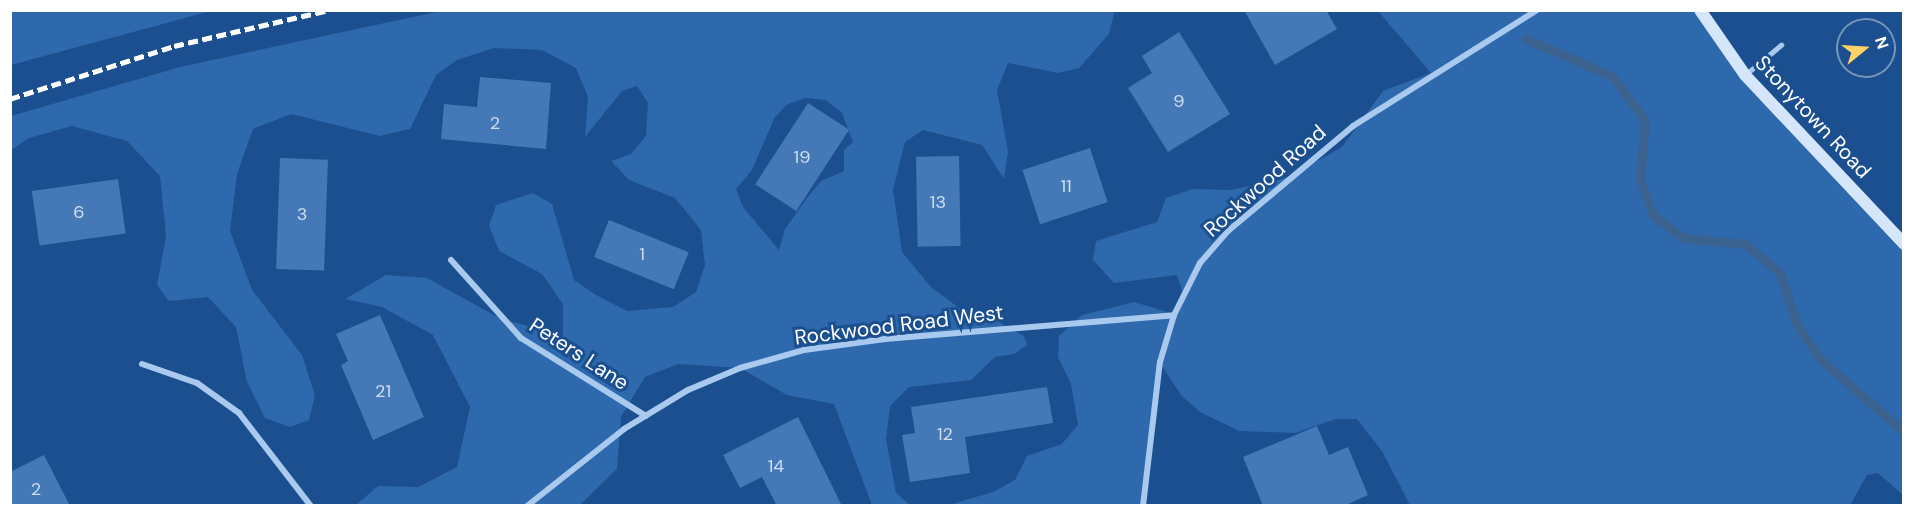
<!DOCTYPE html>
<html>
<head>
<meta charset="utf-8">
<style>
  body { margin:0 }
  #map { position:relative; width:1914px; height:516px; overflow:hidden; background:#1b4f8f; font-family:"DM Sans",sans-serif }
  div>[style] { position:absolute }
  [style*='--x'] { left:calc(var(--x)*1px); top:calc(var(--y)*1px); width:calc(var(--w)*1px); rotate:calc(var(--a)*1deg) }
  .green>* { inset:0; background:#2e69ad }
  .stream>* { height:9px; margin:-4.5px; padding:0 4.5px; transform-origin:4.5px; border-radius:4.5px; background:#3c6290 }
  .building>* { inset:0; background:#4478b7; transform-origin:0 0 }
  .service>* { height:4.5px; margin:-2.25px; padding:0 2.25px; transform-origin:2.25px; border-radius:2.25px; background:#a9c9ee }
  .minor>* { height:6px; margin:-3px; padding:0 3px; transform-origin:3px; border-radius:3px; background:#a9c9ee }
  .secondary>* { height:12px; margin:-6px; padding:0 6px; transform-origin:6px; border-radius:6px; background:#d6e6fa }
  .rail>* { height:4.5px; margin-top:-2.25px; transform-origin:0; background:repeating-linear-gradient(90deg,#fff 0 10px,transparent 0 14.5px) }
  span { translate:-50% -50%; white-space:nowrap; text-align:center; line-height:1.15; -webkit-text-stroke:6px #1b4f8f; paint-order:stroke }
  .number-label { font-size:18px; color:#d0dded }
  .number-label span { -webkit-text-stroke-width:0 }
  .street-label { font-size:21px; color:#fff }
  .frame { position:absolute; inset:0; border:12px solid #fff; pointer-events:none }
  .north { position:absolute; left:1836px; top:18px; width:60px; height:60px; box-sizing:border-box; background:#1b4f8f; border:2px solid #7695bc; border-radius:50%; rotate:72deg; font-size:16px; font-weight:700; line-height:24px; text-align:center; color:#fff }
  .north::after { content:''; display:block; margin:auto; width:21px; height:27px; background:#ffd166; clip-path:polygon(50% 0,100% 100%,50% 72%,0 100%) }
</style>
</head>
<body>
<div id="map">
  <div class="green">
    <i style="clip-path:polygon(11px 10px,211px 10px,211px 11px,11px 65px)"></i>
    <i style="clip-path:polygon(evenodd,1115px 10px,1109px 34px,1079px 68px,1058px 73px,1008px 63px,997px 90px,1008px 152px,1004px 179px,982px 145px,923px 130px,905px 142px,893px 190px,902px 252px,931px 287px,970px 316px,997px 321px,1024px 336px,1027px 345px,1014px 354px,995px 357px,971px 380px,909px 387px,890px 406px,886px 439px,896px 493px,910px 505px,872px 505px,834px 404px,787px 395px,740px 368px,678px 364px,645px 377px,621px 417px,617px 469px,580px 505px,356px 505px,378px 486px,418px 487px,457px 467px,470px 407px,433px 335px,382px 307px,345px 299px,386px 275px,427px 278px,501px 319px,563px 335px,563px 304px,542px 274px,499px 251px,489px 226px,496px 205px,533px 193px,552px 204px,574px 280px,596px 295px,627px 311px,673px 307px,696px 292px,705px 265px,701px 230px,675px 198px,629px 180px,611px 161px,631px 154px,646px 136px,648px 103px,637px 86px,622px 91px,585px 137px,588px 97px,576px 68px,542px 50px,494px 48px,457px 60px,436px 75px,410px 129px,380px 136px,291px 114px,253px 129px,237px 174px,230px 231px,252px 290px,302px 355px,315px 395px,309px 420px,290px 427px,265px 418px,247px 382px,236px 327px,208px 297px,169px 301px,157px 285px,166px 236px,160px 176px,127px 141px,72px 126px,29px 138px,11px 150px,11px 116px,180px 67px,441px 11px,1115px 10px,805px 98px,826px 100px,842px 113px,853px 142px,844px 150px,844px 171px,821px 181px,807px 198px,785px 229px,779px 250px,743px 207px,736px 189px,752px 170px,774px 119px,786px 105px,805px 98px)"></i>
    <i style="clip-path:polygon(1378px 11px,1700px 11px,1724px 47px,1903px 244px,1903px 495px,1878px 473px,1867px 475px,1850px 505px,1410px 505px,1382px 451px,1357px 419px,1336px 419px,1295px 433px,1239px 431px,1200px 412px,1181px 395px,1160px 363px,1143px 505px,945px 506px,993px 492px,1015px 480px,1027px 456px,1062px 444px,1078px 425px,1071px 384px,1058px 357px,1059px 336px,1082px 315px,1134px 302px,1174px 314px,1183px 294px,1177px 275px,1114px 283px,1093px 260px,1096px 241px,1157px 222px,1166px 198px,1193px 189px,1231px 190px,1289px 177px,1342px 147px,1383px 91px,1431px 73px)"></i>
  </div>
  <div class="stream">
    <i style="--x:1526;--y:39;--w:94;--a:23.3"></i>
    <i style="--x:1612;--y:76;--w:55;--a:53.1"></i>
    <i style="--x:1645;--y:120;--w:60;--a:94.8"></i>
    <i style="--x:1640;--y:180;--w:37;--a:70"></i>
    <i style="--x:1653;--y:215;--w:39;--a:37"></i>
    <i style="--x:1684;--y:238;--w:61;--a:5.6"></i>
    <i style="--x:1745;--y:244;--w:45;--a:39.6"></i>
    <i style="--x:1780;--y:273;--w:55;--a:71.9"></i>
    <i style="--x:1797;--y:325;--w:41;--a:55.9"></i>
    <i style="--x:1820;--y:359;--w:111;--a:41"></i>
  </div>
  <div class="building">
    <i style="clip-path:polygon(1244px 10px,1326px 10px,1337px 29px,1275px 65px)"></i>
    <i style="clip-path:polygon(1179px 32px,1230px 114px,1168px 152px,1128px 88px,1152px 73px,1142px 56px)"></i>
    <i style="clip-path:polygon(480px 77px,551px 83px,546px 149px,441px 139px,444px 104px,477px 107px)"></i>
    <i style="left:808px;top:103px;width:49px;height:97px;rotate:33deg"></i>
    <i style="left:1090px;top:148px;width:57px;height:71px;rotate:72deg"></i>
    <i style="left:959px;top:156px;width:90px;height:43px;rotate:89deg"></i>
    <i style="left:280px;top:158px;width:48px;height:111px;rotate:2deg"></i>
    <i style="left:118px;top:179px;width:55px;height:87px;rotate:82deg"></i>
    <i style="left:609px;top:220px;width:86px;height:40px;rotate:22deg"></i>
    <i style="clip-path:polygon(380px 315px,424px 417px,373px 440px,341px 365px,348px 361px,336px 334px)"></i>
    <i style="clip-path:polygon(1047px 387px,1053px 423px,965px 437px,970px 473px,910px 482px,902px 435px,915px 433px,911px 407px)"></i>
    <i style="clip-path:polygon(798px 417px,842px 506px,777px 506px,762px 477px,740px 488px,723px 455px)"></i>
    <i style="clip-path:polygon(1317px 426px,1329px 455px,1348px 447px,1368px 495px,1344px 506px,1263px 506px,1243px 457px)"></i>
    <i style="clip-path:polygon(44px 455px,70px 506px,10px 506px,10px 472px)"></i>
  </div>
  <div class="service">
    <i style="--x:1745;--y:75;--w:47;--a:-39.8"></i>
  </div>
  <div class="minor">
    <i style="--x:451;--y:260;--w:105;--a:48.1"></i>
    <i style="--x:521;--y:338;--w:147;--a:32"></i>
    <i style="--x:142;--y:364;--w:58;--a:19.1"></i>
    <i style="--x:197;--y:383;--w:52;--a:35.5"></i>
    <i style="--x:239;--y:413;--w:118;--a:52.3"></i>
    <i style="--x:527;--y:506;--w:124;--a:-38.4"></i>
    <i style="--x:624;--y:429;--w:75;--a:-31.4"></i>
    <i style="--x:688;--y:390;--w:56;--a:-22.9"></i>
    <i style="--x:740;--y:368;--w:66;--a:-15.7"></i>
    <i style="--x:804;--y:350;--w:82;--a:-7.7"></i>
    <i style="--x:885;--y:339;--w:290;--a:-4.7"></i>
    <i style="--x:1143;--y:506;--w:145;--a:-83.3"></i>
    <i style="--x:1160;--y:362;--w:49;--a:-73.4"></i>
    <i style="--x:1174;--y:315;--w:58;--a:-63.4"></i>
    <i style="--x:1200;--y:263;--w:43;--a:-48.8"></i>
    <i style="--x:1228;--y:231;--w:163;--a:-40"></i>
    <i style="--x:1353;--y:126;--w:218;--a:-32.2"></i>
  </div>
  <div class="secondary">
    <i style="--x:1700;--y:10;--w:79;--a:55.3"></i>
    <i style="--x:1745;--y:75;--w:232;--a:46.7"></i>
  </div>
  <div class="rail">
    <i style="--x:10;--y:99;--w:172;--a:-17.9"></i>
    <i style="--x:174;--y:46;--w:159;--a:-13.1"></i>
  </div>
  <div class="number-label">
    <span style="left:1179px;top:101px">9</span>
    <span style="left:495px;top:123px">2</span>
    <span style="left:802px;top:157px">19</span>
    <span style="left:1066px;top:186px">11</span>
    <span style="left:938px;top:202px">13</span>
    <span style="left:79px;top:212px">6</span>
    <span style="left:302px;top:214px">3</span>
    <span style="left:642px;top:254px">1</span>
    <span style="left:383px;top:391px">21</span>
    <span style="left:945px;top:434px">12</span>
    <span style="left:776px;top:466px">14</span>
    <span style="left:36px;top:489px">2</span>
  </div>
  <div class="street-label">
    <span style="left:1813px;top:117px;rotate:47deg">Stonytown Road</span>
    <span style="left:1265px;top:181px;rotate:-42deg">Rockwood Road</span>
    <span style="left:899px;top:325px;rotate:-7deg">Rockwood Road West</span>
    <span style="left:579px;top:354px;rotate:33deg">Peters Lane</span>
  </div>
  <div class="frame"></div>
  <div class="north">N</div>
</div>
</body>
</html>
